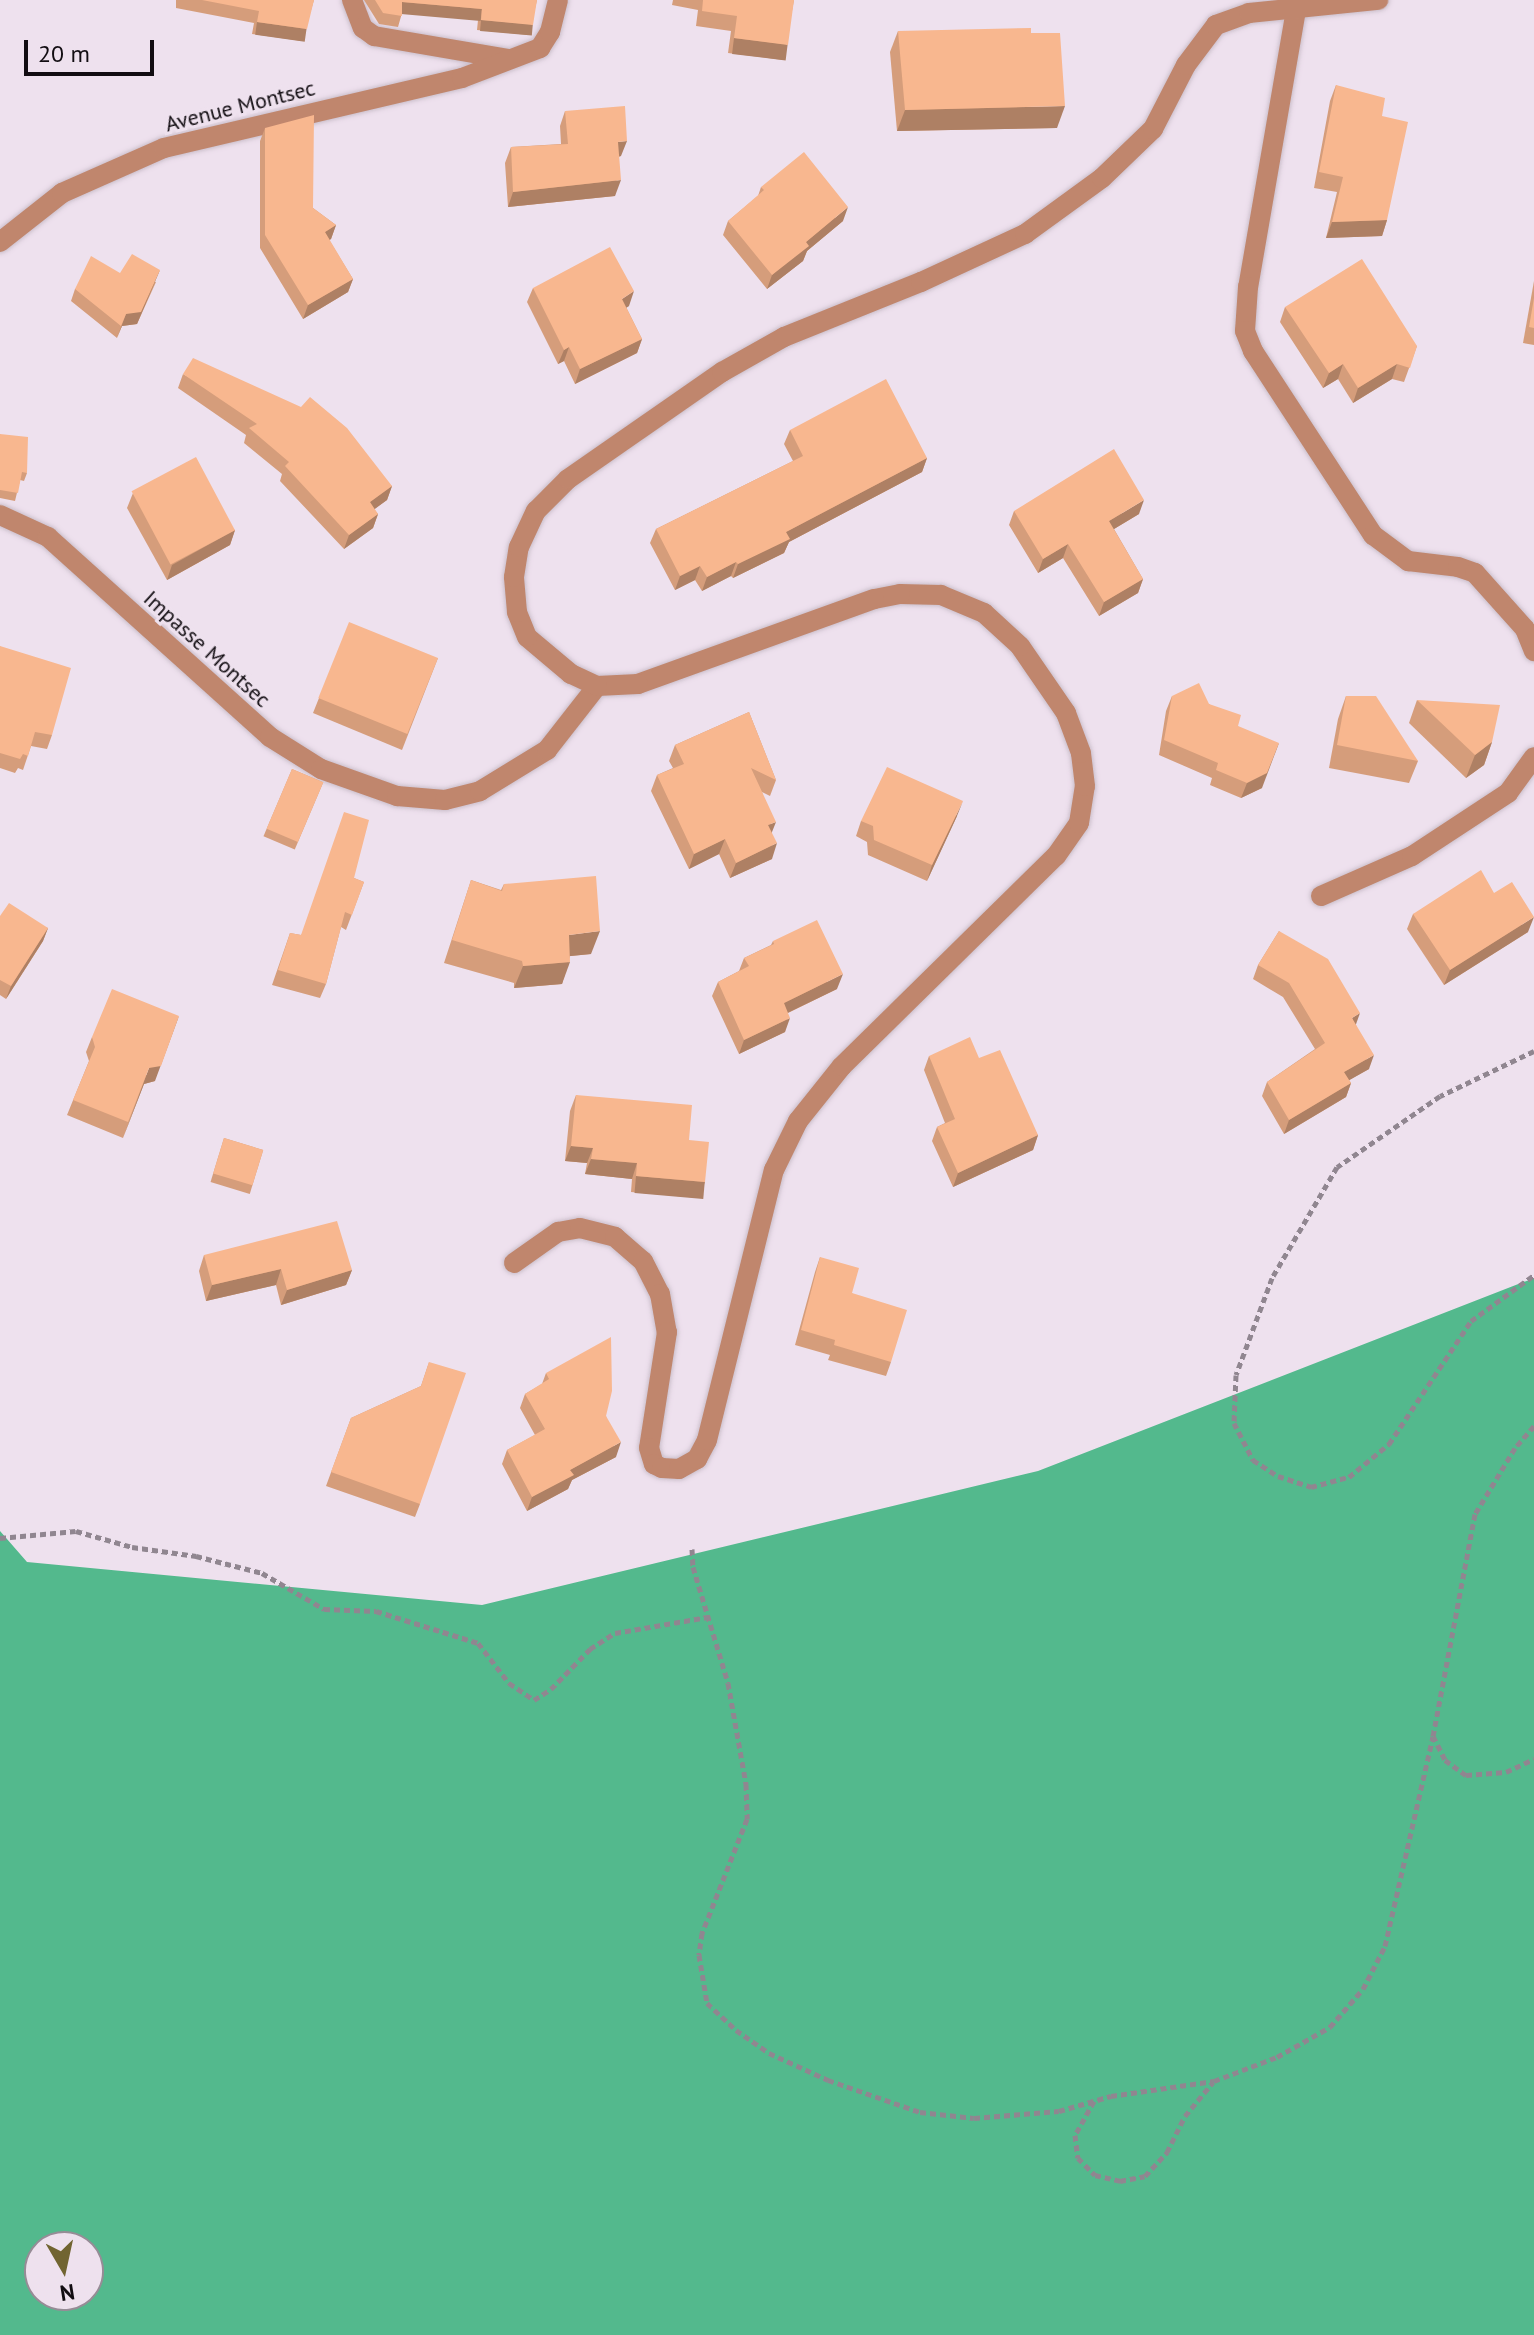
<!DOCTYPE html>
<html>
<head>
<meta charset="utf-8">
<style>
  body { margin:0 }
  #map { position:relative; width:1534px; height:2335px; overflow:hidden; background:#eee1ee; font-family:"PT Sans",sans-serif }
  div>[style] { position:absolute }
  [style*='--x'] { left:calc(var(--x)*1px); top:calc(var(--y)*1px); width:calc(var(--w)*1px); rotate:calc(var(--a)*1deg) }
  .forest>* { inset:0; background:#53b98d }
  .path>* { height:5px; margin-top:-2.5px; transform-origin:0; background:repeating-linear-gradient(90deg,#908690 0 6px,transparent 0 10px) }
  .roads { filter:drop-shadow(0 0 2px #cbbfcb) drop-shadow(0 0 2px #cbbfcb) }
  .street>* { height:20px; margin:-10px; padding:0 10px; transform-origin:10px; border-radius:10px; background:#c0866d }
  .wall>* { inset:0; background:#d59d7b; transform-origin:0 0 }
  .shaded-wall>* { inset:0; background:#ae8064; transform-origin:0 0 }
  .building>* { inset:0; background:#f8b78f; transform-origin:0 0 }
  span { translate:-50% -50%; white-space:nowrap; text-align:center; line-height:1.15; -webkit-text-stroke:6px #eee1ee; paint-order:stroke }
  .street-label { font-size:22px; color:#120d12 }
  .north { position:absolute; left:24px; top:2231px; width:80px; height:80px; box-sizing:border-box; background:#eee1ee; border:2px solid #968c96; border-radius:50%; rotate:171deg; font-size:22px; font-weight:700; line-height:32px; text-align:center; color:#120d12 }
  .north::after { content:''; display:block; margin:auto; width:28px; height:36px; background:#716431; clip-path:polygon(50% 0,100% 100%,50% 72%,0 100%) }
  .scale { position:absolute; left:24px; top:40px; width:130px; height:36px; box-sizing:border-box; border:4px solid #120d12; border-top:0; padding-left:10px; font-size:24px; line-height:28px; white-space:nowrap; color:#120d12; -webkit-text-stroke:6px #eee1ee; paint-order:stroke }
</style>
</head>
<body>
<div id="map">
  <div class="forest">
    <i style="clip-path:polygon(evenodd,1534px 1278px,1534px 2335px,0 2335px,0 1531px,27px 1562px,482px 1605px,1038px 1471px,1534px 1278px,40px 2247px,88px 2247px,88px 2295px,40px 2295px,40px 2247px)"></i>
  </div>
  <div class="path">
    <i style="--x:1534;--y:1051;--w:104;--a:154.4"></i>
    <i style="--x:1440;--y:1096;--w:125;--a:145.4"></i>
    <i style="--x:1337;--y:1167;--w:129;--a:120.4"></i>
    <i style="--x:1272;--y:1278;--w:103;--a:110.4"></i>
    <i style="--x:1236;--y:1375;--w:48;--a:92.4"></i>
    <i style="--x:1234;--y:1423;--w:42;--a:62.8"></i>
    <i style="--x:1253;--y:1460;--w:30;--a:33"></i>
    <i style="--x:1278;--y:1476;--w:35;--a:18"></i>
    <i style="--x:1311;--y:1487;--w:39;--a:-15"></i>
    <i style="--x:1349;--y:1477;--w:52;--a:-39.5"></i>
    <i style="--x:1389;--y:1444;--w:148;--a:-56.3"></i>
    <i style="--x:1471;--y:1321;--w:78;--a:-36.1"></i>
    <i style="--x:1534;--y:1426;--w:29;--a:131"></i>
    <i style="--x:1515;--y:1448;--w:77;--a:121.2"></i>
    <i style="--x:1475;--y:1514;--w:226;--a:100.7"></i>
    <i style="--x:1433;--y:1736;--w:27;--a:63"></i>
    <i style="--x:1445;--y:1760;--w:26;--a:36"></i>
    <i style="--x:1466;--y:1775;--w:40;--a:-4.3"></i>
    <i style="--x:1506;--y:1772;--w:31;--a:-25"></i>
    <i style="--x:0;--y:1538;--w:76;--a:-5.3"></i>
    <i style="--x:76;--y:1531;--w:58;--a:15.9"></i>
    <i style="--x:132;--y:1547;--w:65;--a:8"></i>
    <i style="--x:196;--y:1556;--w:68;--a:14.4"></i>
    <i style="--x:262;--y:1573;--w:72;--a:30.1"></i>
    <i style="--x:324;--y:1609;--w:52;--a:2.2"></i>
    <i style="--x:376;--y:1611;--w:107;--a:17.4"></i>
    <i style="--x:478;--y:1643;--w:51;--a:52.2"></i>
    <i style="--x:509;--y:1683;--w:30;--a:34"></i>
    <i style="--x:534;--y:1700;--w:20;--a:-33"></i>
    <i style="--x:551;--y:1689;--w:56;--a:-45.7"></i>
    <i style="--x:590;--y:1649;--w:30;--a:-33"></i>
    <i style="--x:615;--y:1633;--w:94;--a:-9.8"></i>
    <i style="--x:692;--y:1549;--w:18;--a:87"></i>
    <i style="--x:693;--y:1567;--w:121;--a:73.2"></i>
    <i style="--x:728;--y:1683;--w:103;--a:79.9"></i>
    <i style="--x:746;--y:1784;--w:35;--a:88"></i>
    <i style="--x:747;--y:1819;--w:123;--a:111.5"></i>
    <i style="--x:702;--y:1933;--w:22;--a:98"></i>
    <i style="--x:699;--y:1955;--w:49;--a:80.5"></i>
    <i style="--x:707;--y:2003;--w:40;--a:43"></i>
    <i style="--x:736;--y:2030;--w:40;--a:34.9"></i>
    <i style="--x:769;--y:2053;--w:65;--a:24.6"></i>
    <i style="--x:828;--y:2080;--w:97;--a:19.2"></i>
    <i style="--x:920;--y:2112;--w:54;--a:6.3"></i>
    <i style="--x:974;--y:2118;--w:85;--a:-4.7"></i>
    <i style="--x:1059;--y:2111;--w:54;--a:-16.1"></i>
    <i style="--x:1111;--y:2096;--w:104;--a:-8.3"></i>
    <i style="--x:1214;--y:2081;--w:67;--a:-20.9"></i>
    <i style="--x:1277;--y:2057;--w:61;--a:-29.5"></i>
    <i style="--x:1330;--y:2027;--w:50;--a:-49"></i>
    <i style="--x:1363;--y:1989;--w:48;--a:-62.9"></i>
    <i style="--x:1385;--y:1946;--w:215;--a:-77.1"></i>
    <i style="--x:1094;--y:2101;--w:39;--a:119"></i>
    <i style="--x:1075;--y:2135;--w:23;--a:83"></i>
    <i style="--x:1078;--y:2158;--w:24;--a:45"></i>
    <i style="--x:1095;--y:2175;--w:26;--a:13"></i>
    <i style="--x:1120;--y:2181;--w:25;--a:-11"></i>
    <i style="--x:1145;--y:2176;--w:33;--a:-47"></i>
    <i style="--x:1167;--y:2152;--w:40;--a:-63.4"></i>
    <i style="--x:1185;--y:2116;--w:44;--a:-50.5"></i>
  </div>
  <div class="roads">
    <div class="street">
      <i style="--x:352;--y:0;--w:30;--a:69"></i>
      <i style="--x:363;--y:28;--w:14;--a:36"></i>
      <i style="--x:374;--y:36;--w:137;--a:9.7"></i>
      <i style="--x:1296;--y:10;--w:281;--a:99.8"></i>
      <i style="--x:1248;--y:287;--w:44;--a:93.9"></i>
      <i style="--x:1245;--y:331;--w:22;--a:68"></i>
      <i style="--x:1253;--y:351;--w:220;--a:56.9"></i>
      <i style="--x:1373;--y:535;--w:44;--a:36.6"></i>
      <i style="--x:1408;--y:561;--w:50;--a:6.8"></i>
      <i style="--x:1458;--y:567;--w:18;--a:19"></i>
      <i style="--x:1475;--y:573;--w:75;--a:48.2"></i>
      <i style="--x:1525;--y:629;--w:24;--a:68"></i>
      <i style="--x:0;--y:242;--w:79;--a:-38.3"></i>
      <i style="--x:62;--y:193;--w:111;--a:-23.8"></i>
      <i style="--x:164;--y:148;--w:306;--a:-13.2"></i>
      <i style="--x:462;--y:78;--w:84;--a:-21"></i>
      <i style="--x:540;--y:48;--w:19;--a:-58"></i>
      <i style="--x:550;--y:32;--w:33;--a:-76"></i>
      <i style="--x:0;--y:515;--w:53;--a:24.6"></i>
      <i style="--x:48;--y:537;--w:299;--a:42"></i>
      <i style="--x:270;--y:737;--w:60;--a:32.1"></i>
      <i style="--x:321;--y:769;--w:81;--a:19.6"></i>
      <i style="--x:397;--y:796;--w:48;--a:4.8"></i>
      <i style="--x:445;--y:800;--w:36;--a:-14"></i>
      <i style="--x:480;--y:791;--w:79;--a:-31.5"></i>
      <i style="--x:547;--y:750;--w:81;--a:-52"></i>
      <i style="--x:1321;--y:896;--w:99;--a:-23.7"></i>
      <i style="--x:1412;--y:856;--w:115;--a:-33.3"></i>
      <i style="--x:1508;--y:793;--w:44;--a:-54.2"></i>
      <i style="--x:514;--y:1263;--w:54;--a:-35.2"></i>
      <i style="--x:558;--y:1232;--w:22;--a:-10"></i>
      <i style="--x:580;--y:1228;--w:36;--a:14"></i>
      <i style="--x:615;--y:1237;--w:37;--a:41"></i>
      <i style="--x:643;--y:1261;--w:37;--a:63"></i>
      <i style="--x:660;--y:1294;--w:39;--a:80"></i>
      <i style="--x:667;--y:1332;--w:117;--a:98.8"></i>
      <i style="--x:649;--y:1448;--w:17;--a:73"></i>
      <i style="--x:654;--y:1464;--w:9;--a:27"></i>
      <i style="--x:662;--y:1468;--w:17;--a:3"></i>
      <i style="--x:679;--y:1469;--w:21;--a:-29"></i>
      <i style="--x:697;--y:1459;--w:21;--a:-62"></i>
      <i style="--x:707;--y:1440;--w:278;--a:-76.1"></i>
      <i style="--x:774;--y:1170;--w:55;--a:-63.9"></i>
      <i style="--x:798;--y:1121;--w:70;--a:-51.3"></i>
      <i style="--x:842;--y:1066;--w:300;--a:-44.5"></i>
      <i style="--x:1056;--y:856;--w:40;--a:-55.1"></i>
      <i style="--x:1079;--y:823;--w:37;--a:-81"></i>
      <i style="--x:1085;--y:786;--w:33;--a:-97"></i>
      <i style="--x:1081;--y:753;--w:43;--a:-110.6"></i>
      <i style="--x:1066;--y:713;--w:81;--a:-124.5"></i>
      <i style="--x:1020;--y:646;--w:49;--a:-137.5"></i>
      <i style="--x:984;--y:613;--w:47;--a:-157.3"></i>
      <i style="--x:941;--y:595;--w:41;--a:-178.6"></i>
      <i style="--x:900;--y:594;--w:26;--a:169"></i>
      <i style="--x:874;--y:599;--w:251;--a:160.2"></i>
      <i style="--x:638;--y:684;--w:41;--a:177.2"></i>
      <i style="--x:597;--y:686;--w:29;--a:-155"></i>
      <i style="--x:571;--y:674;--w:57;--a:-139.9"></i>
      <i style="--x:527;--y:637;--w:27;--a:-112"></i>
      <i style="--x:517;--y:612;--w:35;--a:-95"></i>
      <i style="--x:514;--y:577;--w:30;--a:-81"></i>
      <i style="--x:519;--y:547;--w:40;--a:-65"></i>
      <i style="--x:536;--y:511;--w:45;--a:-45"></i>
      <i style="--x:568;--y:479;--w:188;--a:-34.8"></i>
      <i style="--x:722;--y:372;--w:71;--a:-29.4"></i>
      <i style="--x:784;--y:337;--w:148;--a:-21.9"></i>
      <i style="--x:921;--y:282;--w:115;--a:-24.8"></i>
      <i style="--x:1025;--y:234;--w:95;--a:-36"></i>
      <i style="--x:1102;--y:178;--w:71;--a:-43.9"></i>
      <i style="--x:1153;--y:129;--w:72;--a:-62.7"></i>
      <i style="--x:1186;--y:65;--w:50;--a:-53.1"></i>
      <i style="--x:1216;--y:25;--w:35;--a:-20"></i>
      <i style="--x:1249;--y:13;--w:130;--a:-5.8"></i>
    </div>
  </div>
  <div class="wall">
    <i style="clip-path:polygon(176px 0,314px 0,302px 41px,252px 34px,254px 23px,176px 8px)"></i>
    <i style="clip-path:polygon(364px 0,537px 0,529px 35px,477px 30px,478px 20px,402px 13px,398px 27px,379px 24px)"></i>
    <i style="clip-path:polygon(673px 0,794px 0,783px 60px,728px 53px,731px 31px,696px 26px,698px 10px,672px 5px)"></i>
    <i style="clip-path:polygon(898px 31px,1057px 128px,897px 131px,890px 52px)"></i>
    <i style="clip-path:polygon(1336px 85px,1382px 116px,1387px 220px,1382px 236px,1326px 238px,1337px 192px,1314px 188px,1330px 101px)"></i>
    <i style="clip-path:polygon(565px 111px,621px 156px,619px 157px,615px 196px,508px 207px,505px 163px,511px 147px,561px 144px,560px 126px)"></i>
    <i style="clip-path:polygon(265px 128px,313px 208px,336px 225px,331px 239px,329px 240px,353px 279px,348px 292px,303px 319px,260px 248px,260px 141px)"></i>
    <i style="clip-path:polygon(761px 187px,843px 221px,807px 251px,803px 261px,767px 289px,723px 235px,728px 221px,758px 196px)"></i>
    <i style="clip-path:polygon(120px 273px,156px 282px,137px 324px,122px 326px,117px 338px,71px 301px,75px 289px)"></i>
    <i style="clip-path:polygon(1534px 281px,1534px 345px,1523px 343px)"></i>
    <i style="clip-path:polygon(533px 288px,629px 306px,626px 307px,642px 339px,637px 353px,575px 384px,564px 361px,558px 364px,527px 302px)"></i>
    <i style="clip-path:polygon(1285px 307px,1417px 346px,1404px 382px,1392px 379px,1353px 403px,1338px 379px,1323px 388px,1280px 322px)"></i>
    <i style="clip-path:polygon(183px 374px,392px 486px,387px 500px,374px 509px,378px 514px,373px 528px,344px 549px,280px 481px,282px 474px,244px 443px,246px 435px,178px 388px)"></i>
    <i style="clip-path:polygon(790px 430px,927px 458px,922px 472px,789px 542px,784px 553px,733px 578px,731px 576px,702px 591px,695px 580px,675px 590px,650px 543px,656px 529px,793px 461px,784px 444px)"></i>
    <i style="clip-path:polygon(0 434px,27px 473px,24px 481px,20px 480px,15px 501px,0 498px)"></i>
    <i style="clip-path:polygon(133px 493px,235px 530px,230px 545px,167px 580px,127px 508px)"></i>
    <i style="clip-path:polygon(1014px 511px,1139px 514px,1114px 529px,1143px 579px,1138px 593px,1099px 616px,1063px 558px,1038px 573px,1009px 525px)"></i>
    <i style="clip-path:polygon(0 646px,52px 735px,47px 749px,31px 746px,23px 770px,18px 768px,15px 773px,0 768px)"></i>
    <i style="clip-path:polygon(438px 658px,402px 750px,313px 713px,319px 698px)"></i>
    <i style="clip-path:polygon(1172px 696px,1209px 704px,1238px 726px,1262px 788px,1241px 798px,1210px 785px,1212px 778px,1159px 755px,1166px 711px)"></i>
    <i style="clip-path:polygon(1346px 696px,1418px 761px,1409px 783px,1329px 768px,1338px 719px)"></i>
    <i style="clip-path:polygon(1417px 700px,1492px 742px,1484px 765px,1466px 778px,1409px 723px)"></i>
    <i style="clip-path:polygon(749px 712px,776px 780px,770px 796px,762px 792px,772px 833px,772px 859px,730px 878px,719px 854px,689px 869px,651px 791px,657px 775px,673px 768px,669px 761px,675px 745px)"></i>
    <i style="left:292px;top:769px;width:34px;height:73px;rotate:23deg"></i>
    <i style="clip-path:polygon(957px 816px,927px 881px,868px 855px,867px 842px,856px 836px,861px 821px)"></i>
    <i style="clip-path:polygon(354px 878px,364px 882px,346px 930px,341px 927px,326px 984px,320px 998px,272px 985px,290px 933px,301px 935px)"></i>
    <i style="clip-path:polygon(471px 880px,501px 890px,504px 884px,591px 954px,570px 956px,562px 984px,514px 988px,514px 983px,444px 963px)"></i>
    <i style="clip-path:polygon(1494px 893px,1528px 932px,1444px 985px,1407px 929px,1413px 914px)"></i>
    <i style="clip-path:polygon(0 916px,48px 928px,43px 941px,6px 999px,0 995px)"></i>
    <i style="clip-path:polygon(1279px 931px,1356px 1025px,1369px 1069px,1349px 1080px,1351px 1083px,1346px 1097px,1284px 1134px,1262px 1096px,1267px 1082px,1315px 1049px,1283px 997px,1253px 979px,1258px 965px)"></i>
    <i style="clip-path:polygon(773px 941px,837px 989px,788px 1013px,785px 1032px,739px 1054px,712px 996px,718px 982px,739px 971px,744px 958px,771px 945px)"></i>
    <i style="clip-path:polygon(92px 1037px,155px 1081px,144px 1084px,123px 1138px,67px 1115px,89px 1061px,86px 1052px)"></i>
    <i style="clip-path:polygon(929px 1056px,979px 1058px,1038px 1135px,1033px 1150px,953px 1187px,932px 1141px,937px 1127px,945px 1123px,924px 1070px)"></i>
    <i style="clip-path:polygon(576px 1095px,689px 1140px,705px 1182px,699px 1198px,631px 1192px,632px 1179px,585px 1174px,587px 1163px,565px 1161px,570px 1111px)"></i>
    <i style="left:224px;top:1138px;width:41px;height:46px;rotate:17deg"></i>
    <i style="clip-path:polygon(204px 1255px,352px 1270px,346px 1285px,281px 1305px,276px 1285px,206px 1301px,199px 1271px)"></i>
    <i style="clip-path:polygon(820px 1257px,852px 1293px,891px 1362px,886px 1376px,828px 1360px,830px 1355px,795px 1345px,815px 1272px)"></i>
    <i style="clip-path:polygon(429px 1362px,420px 1504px,415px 1517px,326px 1486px,351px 1418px,421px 1386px)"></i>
    <i style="clip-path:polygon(546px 1373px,606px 1416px,616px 1457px,572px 1480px,568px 1489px,527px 1511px,502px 1464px,507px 1450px,535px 1435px,520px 1408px,525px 1394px,542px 1384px)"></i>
  </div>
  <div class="shaded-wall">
    <i style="left:402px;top:2px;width:80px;height:12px;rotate:5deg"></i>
    <i style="left:481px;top:20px;width:52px;height:11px;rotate:5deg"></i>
    <i style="left:257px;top:22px;width:50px;height:13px;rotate:8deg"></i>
    <i style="left:734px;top:38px;width:54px;height:16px;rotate:7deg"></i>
    <i style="clip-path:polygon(1065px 106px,1057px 128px,897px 131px,905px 110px)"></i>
    <i style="clip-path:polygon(627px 141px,621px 156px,612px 157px,618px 142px)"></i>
    <i style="clip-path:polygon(621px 180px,615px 196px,508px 207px,513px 192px)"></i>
    <i style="clip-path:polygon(848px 207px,843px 221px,807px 251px,803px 261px,767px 289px,772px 275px,806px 242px)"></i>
    <i style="clip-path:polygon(1387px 220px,1382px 236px,1326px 238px,1332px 222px)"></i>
    <i style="clip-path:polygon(336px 225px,331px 239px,320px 246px,325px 232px)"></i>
    <i style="clip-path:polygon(160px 270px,137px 324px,122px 326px,117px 338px,126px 314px)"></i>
    <i style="clip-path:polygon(353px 279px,348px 292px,303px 319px,308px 305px)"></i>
    <i style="clip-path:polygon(634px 291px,629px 306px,617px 314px,622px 299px)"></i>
    <i style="clip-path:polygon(642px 339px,637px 353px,575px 384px,580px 369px)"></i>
    <i style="clip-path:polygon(569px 347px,564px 361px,558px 364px,564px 350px)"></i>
    <i style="clip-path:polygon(1343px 364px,1338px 379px,1323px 388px,1329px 373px)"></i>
    <i style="clip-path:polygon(1397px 364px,1392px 379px,1353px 403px,1358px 388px)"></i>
    <i style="clip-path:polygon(927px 458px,922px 472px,789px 542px,784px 553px,733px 578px,738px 564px,786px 532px)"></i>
    <i style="clip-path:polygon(392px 486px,387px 500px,364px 517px,370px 502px)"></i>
    <i style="clip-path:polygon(1144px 500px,1139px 514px,1104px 535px,1109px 521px)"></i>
    <i style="clip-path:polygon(378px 514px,373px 528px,344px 549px,349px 535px)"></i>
    <i style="clip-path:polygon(235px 530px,230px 545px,167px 580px,172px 565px)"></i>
    <i style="clip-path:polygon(1068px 544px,1063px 558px,1038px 573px,1043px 559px)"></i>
    <i style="clip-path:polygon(736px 562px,731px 576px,702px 591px,707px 577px)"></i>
    <i style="clip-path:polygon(700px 566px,695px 580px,675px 590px,680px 576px)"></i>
    <i style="clip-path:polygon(1143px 579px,1138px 593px,1099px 616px,1104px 602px)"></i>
    <i style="clip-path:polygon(1492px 742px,1484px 765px,1466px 778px,1475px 755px)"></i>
    <i style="clip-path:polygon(1279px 743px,1262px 788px,1241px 798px,1247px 783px)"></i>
    <i style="clip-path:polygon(963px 801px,957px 816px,927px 881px,932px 865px)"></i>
    <i style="clip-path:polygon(776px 822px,770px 837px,768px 825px)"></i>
    <i style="clip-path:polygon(725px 839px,719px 854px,689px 869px,694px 854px)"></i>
    <i style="clip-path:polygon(777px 843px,772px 859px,730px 878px,736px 863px)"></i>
    <i style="clip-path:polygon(1534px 917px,1528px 932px,1444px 985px,1450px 970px)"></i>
    <i style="clip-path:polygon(48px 928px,43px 941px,6px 999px,11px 986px)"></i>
    <i style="clip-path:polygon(600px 931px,591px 954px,561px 957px,569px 935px)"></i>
    <i style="clip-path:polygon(570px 962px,562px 984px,514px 988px,523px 966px)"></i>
    <i style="clip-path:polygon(843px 974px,837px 989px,779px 1017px,784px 1003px)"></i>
    <i style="clip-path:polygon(1360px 1013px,1355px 1027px,1352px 1018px)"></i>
    <i style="clip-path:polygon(179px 1016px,155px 1081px,144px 1084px,123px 1138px,149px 1068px)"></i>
    <i style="clip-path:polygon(790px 1018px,785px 1032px,739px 1054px,744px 1040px)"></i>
    <i style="clip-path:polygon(1374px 1055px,1369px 1069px,1339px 1086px,1344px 1072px)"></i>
    <i style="clip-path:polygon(1351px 1083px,1346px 1097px,1284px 1134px,1289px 1120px)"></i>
    <i style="clip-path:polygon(1038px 1135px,1033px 1150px,953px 1187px,958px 1173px)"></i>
    <i style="clip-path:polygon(571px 1146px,593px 1148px,587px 1163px,565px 1161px)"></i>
    <i style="clip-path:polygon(591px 1159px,637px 1163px,632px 1179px,585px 1174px)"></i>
    <i style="left:636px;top:1176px;width:69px;height:17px;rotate:5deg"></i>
    <i style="clip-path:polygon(281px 1269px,276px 1285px,206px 1301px,212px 1285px)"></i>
    <i style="clip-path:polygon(352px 1270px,346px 1285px,281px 1305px,287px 1290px)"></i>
    <i style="clip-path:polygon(621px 1442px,616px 1457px,572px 1480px,568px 1489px,527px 1511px,532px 1497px,570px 1470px)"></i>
  </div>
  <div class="building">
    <i style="clip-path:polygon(202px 0,314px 0,307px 29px,257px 22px,259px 11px)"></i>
    <i style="clip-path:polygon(375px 0,537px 0,533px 25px,481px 20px,482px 9px,402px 2px,402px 16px,383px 13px)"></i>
    <i style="clip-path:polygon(703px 0,794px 0,788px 45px,734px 38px,737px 16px,702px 11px)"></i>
    <i style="clip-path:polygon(1031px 28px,1031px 33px,1060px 33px,1065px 106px,905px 110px,898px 31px)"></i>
    <i style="clip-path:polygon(1336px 85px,1385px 98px,1382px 116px,1408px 122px,1387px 220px,1332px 222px,1343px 177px,1319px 172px)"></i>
    <i style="clip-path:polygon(625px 106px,627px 141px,618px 142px,621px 180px,513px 192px,511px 147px,568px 144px,565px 111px)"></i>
    <i style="clip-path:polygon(314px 115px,313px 208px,336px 225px,325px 232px,353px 279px,308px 305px,265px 235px,265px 128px)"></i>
    <i style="clip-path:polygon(804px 152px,848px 207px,806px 242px,809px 246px,772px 275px,728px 221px,764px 190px,761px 187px)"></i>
    <i style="clip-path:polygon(610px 247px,634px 291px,622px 299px,642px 339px,580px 369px,569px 347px,564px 350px,533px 288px)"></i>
    <i style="clip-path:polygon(132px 254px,160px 270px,141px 312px,126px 314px,121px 326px,75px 289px,91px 256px,120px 273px)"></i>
    <i style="clip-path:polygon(1362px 259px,1417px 346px,1410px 368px,1397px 364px,1358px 388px,1343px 364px,1329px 373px,1285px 307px)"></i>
    <i style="clip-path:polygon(1534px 298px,1534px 328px,1529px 327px)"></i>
    <i style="clip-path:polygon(193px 358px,301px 407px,310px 397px,347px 428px,392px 486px,370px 502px,378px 514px,349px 535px,285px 466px,289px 462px,249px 428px,257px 424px,183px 374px)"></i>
    <i style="clip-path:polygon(886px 379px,927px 458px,786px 532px,790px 539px,738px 564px,736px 562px,707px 577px,700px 566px,680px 576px,656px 529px,803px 456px,790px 430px)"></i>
    <i style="clip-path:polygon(0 434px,28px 437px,27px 473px,22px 472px,18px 493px,0 490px)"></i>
    <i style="clip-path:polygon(1114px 449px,1144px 500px,1109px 521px,1143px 579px,1104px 602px,1068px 544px,1043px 559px,1014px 511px)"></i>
    <i style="left:196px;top:457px;width:83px;height:73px;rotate:62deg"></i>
    <i style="left:349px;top:622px;width:96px;height:82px;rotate:22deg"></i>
    <i style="clip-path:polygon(0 646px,71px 668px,52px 735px,35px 732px,28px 756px,23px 754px,20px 759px,0 753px)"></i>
    <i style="clip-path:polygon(1199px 683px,1209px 704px,1241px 715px,1238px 726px,1279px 743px,1267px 773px,1247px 783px,1216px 770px,1218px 763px,1164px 740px,1172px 696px)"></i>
    <i style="clip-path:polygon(1346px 696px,1376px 696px,1418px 761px,1337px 745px)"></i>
    <i style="clip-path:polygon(1417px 700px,1500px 705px,1492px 742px,1475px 755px)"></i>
    <i style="clip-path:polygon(749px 712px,776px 780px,751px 768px,776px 822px,768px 825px,777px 843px,736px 863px,725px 839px,694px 854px,657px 775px,684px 764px,675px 745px)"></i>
    <i style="clip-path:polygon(887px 767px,963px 801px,932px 865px,874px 840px,873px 826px,861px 821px)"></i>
    <i style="left:292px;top:769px;width:34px;height:65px;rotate:23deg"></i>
    <i style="clip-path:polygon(344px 812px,369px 820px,354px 878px,364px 882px,352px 915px,345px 912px,326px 984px,278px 970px,290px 933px,301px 935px)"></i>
    <i style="clip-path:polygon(1481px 870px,1494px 893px,1512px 882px,1534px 917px,1450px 970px,1413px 914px)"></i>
    <i style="clip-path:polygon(596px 876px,600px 931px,569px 935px,570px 962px,523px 966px,522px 961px,452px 940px,471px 880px,502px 891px,504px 884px)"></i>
    <i style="clip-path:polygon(9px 903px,48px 928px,11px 986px,0 980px,0 916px)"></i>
    <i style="clip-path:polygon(817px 920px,843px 974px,784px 1003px,790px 1018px,744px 1040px,718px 982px,749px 966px,744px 958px,774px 944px,773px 941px)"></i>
    <i style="clip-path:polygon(1279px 931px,1328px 959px,1360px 1013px,1352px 1018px,1374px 1055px,1344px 1072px,1351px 1083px,1289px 1120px,1267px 1082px,1325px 1043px,1289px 983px,1258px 965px)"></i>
    <i style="clip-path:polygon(112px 989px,179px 1016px,161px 1066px,149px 1068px,128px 1122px,73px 1100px,95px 1047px,92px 1037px)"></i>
    <i style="clip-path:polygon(970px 1037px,979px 1058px,1000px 1050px,1038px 1135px,958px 1173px,937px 1127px,955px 1119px,929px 1056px)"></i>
    <i style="clip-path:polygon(576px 1095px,692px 1105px,689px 1140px,709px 1142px,705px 1182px,636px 1176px,637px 1163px,591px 1159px,593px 1148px,571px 1146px)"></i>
    <i style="left:224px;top:1138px;width:41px;height:37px;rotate:17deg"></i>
    <i style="clip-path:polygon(337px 1221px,352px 1270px,287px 1290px,281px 1269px,212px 1285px,204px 1255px)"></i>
    <i style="clip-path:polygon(820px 1257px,859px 1268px,852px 1293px,907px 1310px,891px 1362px,834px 1345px,835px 1340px,801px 1330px)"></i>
    <i style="clip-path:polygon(611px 1337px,612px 1391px,606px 1416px,621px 1442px,570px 1470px,574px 1475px,532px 1497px,507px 1450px,545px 1429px,525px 1394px,549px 1379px,546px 1373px)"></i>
    <i style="clip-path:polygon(429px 1362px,466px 1373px,420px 1504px,331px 1472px,351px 1418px,421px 1386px)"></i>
  </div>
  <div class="street-label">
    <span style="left:240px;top:106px;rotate:-14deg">Avenue Montsec</span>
    <span style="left:207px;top:649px;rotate:42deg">Impasse Montsec</span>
  </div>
  <div class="north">N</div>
  <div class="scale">20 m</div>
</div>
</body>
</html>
